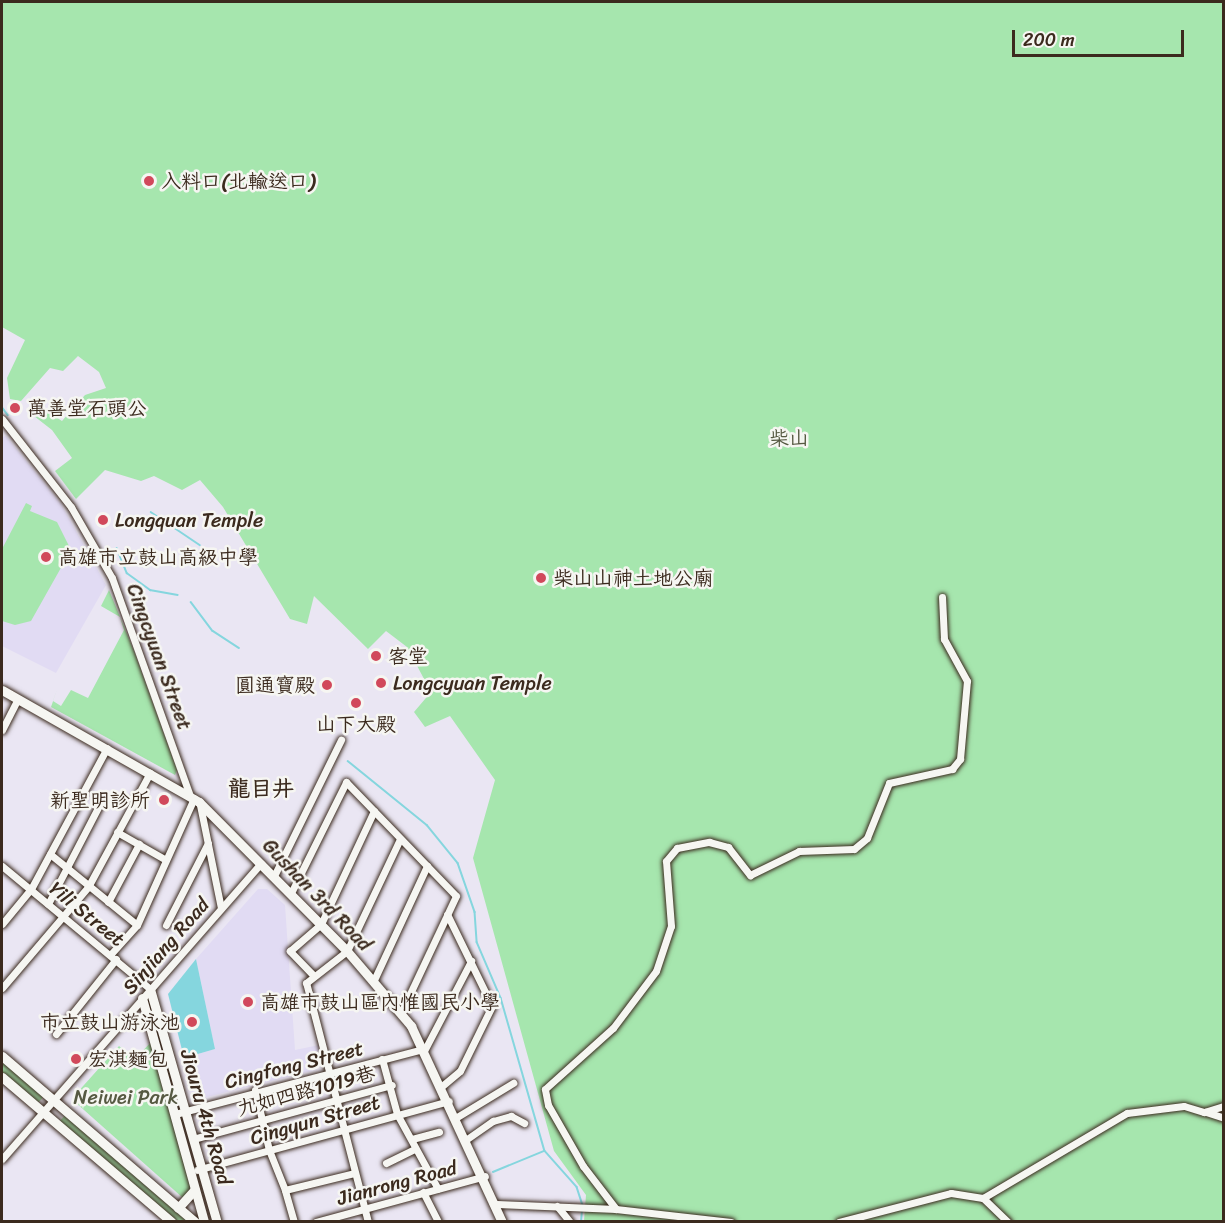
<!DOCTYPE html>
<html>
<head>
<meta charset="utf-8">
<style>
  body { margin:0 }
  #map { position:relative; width:1225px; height:1223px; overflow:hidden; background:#eae6f3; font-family:Sriracha,"LXGW WenKai TC",sans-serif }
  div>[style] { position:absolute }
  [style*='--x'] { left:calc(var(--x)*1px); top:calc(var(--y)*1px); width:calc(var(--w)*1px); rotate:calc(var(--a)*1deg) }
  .built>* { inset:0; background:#e1dbf3 }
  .green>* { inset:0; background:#a6e6ae }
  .water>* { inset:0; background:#85d6de }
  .stream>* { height:1.5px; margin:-0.75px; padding:0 0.75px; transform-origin:0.75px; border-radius:0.75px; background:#85d6de }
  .roads { filter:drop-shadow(0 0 2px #3b2a1e) drop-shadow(0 0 2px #3b2a1e) }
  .street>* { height:7px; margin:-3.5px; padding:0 3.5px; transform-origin:3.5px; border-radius:3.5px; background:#f6f6f2 }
  .secondary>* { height:9px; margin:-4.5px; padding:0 4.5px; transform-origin:4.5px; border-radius:4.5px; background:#f6f6f2 }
  .dots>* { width:16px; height:16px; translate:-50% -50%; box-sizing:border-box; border:3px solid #f6f6f2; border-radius:50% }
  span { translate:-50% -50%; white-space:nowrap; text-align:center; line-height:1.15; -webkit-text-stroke:5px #f6f6f2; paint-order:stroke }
  .poi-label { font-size:20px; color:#3b2a1e }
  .left { translate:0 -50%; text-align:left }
  .right { translate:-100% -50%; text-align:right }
  .park-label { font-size:20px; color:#565942 }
  .street-label { font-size:20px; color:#3b2a1e }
  .quarter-label { font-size:22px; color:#3b2a1e; font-weight:700 }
  .frame { position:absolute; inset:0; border:3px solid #3b2a1e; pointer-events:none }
  .scale { position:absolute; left:1012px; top:30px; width:172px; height:27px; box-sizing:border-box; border:3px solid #3b2a1e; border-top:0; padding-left:8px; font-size:18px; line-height:21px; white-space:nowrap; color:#3b2a1e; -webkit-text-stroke:4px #f6f6f2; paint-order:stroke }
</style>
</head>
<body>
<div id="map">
  <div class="built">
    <i style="clip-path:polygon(6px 436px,61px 504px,106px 585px,56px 673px,2px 646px,2px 437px)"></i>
    <i style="clip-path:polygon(258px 889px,267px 889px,285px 905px,295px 1050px,319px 1045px,322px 1061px,316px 1070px,199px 1099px,193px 1094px,184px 1058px,215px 1049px,196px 959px)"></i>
  </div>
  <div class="green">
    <i style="clip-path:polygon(2px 2px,1223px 2px,1223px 1221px,584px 1221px,586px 1195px,554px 1151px,473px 858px,495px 780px,450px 716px,425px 727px,414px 712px,431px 692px,407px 647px,386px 631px,368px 649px,314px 596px,307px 624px,290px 619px,223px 507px,200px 480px,182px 490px,154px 476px,141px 481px,105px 470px,76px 499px,55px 471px,72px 458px,52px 430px,34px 416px,45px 410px,62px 421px,85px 395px,106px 388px,99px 372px,78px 356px,63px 371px,50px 368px,21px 401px,10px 399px,7px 378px,25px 340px,2px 327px)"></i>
    <i style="clip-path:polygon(26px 503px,32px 506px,30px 511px,57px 522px,71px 550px,31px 621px,15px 625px,2px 621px,2px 549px)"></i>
    <i style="clip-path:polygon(109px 590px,134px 651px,177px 770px,175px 775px,51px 707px,59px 684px,53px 701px,61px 706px,71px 690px,88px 698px,124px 630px,120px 617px,101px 606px)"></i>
    <i style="clip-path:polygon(152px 1041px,191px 1189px,183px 1198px,75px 1102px,75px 1095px,119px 1046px,135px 1059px)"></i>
    <i style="clip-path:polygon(2px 1060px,44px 1096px,38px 1103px,2px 1072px)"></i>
    <i style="clip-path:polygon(66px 1114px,189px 1221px,177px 1221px,60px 1121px)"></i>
  </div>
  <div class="water">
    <i style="clip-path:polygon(196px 959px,215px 1049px,184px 1058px,168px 994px)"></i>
  </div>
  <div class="stream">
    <i style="--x:2;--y:407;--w:10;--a:53"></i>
    <i style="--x:151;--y:512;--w:59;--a:34"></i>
    <i style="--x:117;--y:548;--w:27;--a:68"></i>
    <i style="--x:127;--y:573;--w:29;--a:36"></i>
    <i style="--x:150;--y:590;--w:28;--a:10"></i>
    <i style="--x:191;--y:602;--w:36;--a:53"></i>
    <i style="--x:213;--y:631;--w:31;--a:33"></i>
    <i style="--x:348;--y:761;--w:102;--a:39"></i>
    <i style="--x:427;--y:825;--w:49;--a:50.8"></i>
    <i style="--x:458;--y:863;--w:52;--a:70.9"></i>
    <i style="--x:475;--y:912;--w:30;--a:86"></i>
    <i style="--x:477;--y:942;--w:61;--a:66.8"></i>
    <i style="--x:501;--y:998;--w:159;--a:74"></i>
    <i style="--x:545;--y:1151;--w:48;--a:48.4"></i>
    <i style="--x:577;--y:1187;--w:20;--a:72"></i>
    <i style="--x:493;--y:1172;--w:55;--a:-22.4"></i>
    <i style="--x:581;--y:1222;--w:12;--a:-85"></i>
  </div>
  <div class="roads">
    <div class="street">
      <i style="--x:2;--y:419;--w:112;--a:51.9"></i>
      <i style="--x:71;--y:507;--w:82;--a:60"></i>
      <i style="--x:112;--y:578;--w:232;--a:70.3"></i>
      <i style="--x:2;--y:730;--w:35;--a:-63"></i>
      <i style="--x:200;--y:805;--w:105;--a:78.5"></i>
      <i style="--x:117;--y:832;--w:56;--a:29.7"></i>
      <i style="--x:50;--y:854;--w:112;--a:39.2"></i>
      <i style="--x:2;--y:866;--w:192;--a:39.7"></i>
      <i style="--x:274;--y:876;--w:152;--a:-63.8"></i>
      <i style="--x:291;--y:893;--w:124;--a:-63.6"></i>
      <i style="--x:346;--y:782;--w:158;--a:46"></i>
      <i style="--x:456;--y:896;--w:127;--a:115.2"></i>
      <i style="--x:108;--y:902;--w:66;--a:-61.9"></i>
      <i style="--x:48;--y:904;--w:117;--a:-62.6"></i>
      <i style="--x:2;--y:924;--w:45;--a:-50.4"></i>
      <i style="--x:31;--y:889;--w:160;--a:-61.7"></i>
      <i style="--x:166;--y:925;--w:92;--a:-62.9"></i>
      <i style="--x:110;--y:955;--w:40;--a:-48"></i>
      <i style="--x:137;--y:925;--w:139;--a:-65.8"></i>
      <i style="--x:314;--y:976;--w:35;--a:-134"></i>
      <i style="--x:290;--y:951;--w:41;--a:-41.1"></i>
      <i style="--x:321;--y:924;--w:125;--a:-64.9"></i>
      <i style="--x:374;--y:980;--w:126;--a:-65.1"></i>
      <i style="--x:2;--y:988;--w:133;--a:-49.6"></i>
      <i style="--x:88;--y:887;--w:130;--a:-61.5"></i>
      <i style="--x:56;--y:1034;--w:96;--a:-51.3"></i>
      <i style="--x:424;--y:1051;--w:102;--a:-62.4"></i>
      <i style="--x:382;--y:1059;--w:57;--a:74.7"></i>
      <i style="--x:397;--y:1114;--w:85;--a:61.3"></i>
      <i style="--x:442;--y:1086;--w:23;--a:-40"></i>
      <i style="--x:460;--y:1071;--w:72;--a:-63.8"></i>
      <i style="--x:492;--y:1006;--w:102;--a:-116.1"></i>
      <i style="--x:255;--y:1090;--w:62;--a:76.9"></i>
      <i style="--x:269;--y:1150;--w:43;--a:68.2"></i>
      <i style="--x:1206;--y:1112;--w:19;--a:18"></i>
      <i style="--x:175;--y:1114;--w:255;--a:-14.7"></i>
      <i style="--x:457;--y:1117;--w:66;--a:-31.3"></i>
      <i style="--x:193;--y:1139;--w:206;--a:-15.2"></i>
      <i style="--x:412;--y:1139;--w:28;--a:-15"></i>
      <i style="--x:467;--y:1139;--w:32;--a:-35"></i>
      <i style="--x:493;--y:1121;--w:19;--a:-16"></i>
      <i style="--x:511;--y:1116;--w:15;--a:28"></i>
      <i style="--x:2;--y:1159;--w:393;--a:-48.8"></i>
      <i style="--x:386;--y:1163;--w:32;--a:-26"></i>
      <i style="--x:197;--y:1170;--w:261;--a:-15.3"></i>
      <i style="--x:423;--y:1192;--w:34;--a:63"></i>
      <i style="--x:983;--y:1198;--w:35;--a:44"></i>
      <i style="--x:497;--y:1204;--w:119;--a:2.4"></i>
      <i style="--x:557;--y:1206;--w:21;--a:51"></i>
      <i style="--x:294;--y:1222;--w:33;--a:-106"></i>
      <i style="--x:285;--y:1190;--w:71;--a:-13.8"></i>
      <i style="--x:316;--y:1222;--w:175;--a:-15.2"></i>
      <i style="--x:368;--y:1222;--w:247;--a:-104.5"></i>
      <i style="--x:306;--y:983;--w:52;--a:-38"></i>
      <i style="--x:347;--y:951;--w:124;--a:-64.7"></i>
      <i style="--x:731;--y:1222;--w:116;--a:-173.6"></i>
      <i style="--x:616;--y:1209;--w:54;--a:-127.5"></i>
      <i style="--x:583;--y:1166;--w:70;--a:-119.8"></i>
      <i style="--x:548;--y:1105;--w:16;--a:-101"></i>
      <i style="--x:545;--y:1089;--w:91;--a:-41.9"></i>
      <i style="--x:613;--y:1028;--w:71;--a:-53"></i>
      <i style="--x:656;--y:971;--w:47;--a:-71.6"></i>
      <i style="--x:671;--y:926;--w:65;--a:-94.4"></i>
      <i style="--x:666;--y:861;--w:17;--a:-50"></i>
      <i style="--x:677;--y:848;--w:33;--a:-11"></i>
      <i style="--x:709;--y:842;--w:20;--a:15"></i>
      <i style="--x:728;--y:847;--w:36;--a:52"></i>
      <i style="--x:750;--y:875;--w:55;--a:-26.1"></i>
      <i style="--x:799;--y:851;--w:55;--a:-2.1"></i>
      <i style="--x:854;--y:849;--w:17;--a:-40"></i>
      <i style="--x:867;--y:838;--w:59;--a:-68.2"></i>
      <i style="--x:889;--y:783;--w:65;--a:-12.5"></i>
      <i style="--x:952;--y:769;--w:13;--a:-51"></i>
      <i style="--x:960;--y:759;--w:78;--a:-84.9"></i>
      <i style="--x:967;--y:681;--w:48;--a:-118.7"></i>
      <i style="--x:944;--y:639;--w:42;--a:-92.7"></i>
      <i style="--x:839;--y:1222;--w:116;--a:-14.5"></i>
      <i style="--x:951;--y:1193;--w:32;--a:9"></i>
      <i style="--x:983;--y:1198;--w:167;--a:-30.6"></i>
      <i style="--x:1127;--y:1113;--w:57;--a:-7"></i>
      <i style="--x:1184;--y:1106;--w:21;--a:17"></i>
      <i style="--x:1204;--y:1112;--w:21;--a:-17"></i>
    </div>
    <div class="secondary">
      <i style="--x:2;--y:690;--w:227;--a:29.6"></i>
      <i style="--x:199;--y:802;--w:210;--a:45.2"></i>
      <i style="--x:347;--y:951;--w:99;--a:49.5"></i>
      <i style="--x:411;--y:1026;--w:216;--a:65.1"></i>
      <i style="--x:150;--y:989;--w:242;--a:74"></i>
      <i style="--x:142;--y:998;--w:232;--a:74.5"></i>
      <i style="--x:2;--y:1056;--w:255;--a:40.7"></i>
      <i style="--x:2;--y:1077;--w:223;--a:40.5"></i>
      <i style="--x:178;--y:1208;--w:25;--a:-48"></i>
    </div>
  </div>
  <div class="dots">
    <i style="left:149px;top:181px;background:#d1495b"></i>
    <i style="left:15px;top:408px;background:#d1495b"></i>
    <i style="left:103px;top:520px;background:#d1495b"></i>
    <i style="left:46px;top:557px;background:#d1495b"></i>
    <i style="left:541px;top:578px;background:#d1495b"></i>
    <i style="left:376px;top:656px;background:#d1495b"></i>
    <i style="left:381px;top:683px;background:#d1495b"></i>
    <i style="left:327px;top:685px;background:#d1495b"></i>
    <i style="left:356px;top:703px;background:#d1495b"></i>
    <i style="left:164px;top:800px;background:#d1495b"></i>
    <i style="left:248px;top:1002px;background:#d1495b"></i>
    <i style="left:192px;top:1022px;background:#d1495b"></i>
    <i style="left:76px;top:1059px;background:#d1495b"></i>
  </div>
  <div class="poi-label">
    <span class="left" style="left:161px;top:181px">入料口(北輸送口)</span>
    <span class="left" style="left:27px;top:408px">萬善堂石頭公</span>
    <span class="left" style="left:115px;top:520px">Longquan Temple</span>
    <span class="left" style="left:58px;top:557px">高雄市立鼓山高級中學</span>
    <span class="left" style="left:553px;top:578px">柴山山神土地公廟</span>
    <span class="left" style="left:388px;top:656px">客堂</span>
    <span class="left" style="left:393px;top:683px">Longcyuan Temple</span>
    <span class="right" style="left:315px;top:685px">圓通寶殿</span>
    <span style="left:356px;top:724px">山下大殿</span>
    <span class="right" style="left:150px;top:800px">新聖明診所</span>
    <span class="left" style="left:260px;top:1002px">高雄市鼓山區內惟國民小學</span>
    <span class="right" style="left:180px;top:1022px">市立鼓山游泳池</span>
    <span class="left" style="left:88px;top:1059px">宏淇麵包</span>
  </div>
  <div class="park-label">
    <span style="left:789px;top:438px">柴山</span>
    <span style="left:126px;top:1097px">Neiwei Park</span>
  </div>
  <div class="street-label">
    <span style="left:159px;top:657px;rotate:70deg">Cingcyuan Street</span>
    <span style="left:317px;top:895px;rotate:46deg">Gushan 3rd Road</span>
    <span style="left:87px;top:914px;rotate:39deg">Yili Street</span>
    <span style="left:166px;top:946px;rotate:-49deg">Sinjiang Road</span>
    <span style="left:294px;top:1065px;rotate:-14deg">Cingfong Street</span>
    <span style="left:306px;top:1091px;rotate:-15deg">九如四路1019巷</span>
    <span style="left:206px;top:1117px;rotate:74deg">Jiouru 4th Road</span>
    <span style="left:315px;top:1120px;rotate:-16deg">Cingyun Street</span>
    <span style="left:397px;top:1183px;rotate:-15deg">Jianrong Road</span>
  </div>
  <div class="quarter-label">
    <span style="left:261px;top:789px">龍目井</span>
  </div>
  <div class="frame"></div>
  <div class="scale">200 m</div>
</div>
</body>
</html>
